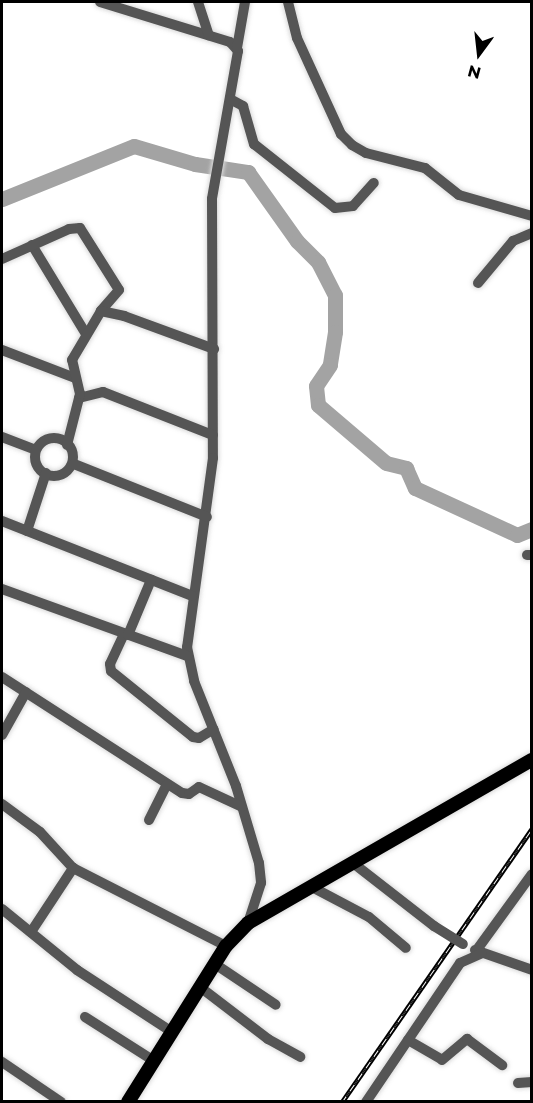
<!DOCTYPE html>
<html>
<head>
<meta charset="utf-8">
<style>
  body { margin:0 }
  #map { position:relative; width:533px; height:1103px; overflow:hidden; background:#fff; font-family:Montserrat,sans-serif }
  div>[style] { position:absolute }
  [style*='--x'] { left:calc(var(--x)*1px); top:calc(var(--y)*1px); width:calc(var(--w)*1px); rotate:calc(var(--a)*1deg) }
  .river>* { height:15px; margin:-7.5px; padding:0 7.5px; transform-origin:7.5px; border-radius:7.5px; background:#a3a3a3 }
  .roads { filter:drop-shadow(0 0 2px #dbdbdb) drop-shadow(0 0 2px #dbdbdb) }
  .minor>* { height:10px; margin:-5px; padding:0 5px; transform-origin:5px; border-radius:5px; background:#555 }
  .minor>.ring { margin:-5px; padding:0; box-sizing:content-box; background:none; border:10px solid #555; border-radius:50% }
  .major>* { height:14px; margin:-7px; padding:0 7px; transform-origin:7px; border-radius:7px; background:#000 }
  .rail>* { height:4.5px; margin-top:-2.25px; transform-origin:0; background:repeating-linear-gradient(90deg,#fff 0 7px,#000 0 14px); box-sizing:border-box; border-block:2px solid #000 }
  .minor-bridge>* { height:10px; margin:-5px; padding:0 5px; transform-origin:5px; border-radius:5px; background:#555 }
  span { translate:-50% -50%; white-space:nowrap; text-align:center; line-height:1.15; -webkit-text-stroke:5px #fff; paint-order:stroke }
  .frame { position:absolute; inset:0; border:3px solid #000; pointer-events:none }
  .north { position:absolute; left:449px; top:24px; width:60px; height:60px; -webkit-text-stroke:4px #fff; paint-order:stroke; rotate:195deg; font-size:16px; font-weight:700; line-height:24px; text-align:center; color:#000 }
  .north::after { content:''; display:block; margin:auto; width:21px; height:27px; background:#000; clip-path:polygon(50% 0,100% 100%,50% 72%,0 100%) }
</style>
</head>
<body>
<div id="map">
  <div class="river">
    <i style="--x:2;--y:199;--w:142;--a:-21.9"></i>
    <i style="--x:134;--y:146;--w:64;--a:16.4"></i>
    <i style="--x:195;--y:164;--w:54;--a:8.6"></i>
    <i style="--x:248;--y:172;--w:85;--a:54.6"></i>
    <i style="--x:297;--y:241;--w:30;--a:45"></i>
    <i style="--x:318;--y:262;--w:37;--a:63"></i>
    <i style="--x:335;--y:295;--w:37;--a:90"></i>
    <i style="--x:335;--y:332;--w:33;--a:99"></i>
    <i style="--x:330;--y:365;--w:25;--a:124"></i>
    <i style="--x:316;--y:386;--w:19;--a:84"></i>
    <i style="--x:318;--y:405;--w:89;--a:40.5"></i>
    <i style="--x:386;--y:463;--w:21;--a:14"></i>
    <i style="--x:406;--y:468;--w:22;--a:66"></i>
    <i style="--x:415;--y:488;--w:112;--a:24.7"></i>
    <i style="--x:517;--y:535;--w:16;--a:-22"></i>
  </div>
  <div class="roads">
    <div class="minor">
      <i style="--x:100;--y:2;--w:136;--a:17.1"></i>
      <i style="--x:230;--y:42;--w:12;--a:48"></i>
      <i style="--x:238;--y:51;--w:150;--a:100"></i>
      <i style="--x:212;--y:199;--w:259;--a:89.8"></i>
      <i style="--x:213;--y:458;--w:191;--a:97.8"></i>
      <i style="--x:187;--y:647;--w:35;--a:78"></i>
      <i style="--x:194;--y:681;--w:113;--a:68.2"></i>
      <i style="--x:236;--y:786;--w:80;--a:73.4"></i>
      <i style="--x:259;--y:863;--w:20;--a:84"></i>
      <i style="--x:261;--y:883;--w:42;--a:108"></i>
      <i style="--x:198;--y:2;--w:35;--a:72"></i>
      <i style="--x:288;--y:2;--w:37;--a:76"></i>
      <i style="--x:297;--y:38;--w:106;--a:65.4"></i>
      <i style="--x:341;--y:134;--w:16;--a:45"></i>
      <i style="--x:352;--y:145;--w:16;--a:30"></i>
      <i style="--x:366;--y:153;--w:61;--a:14.3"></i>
      <i style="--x:425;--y:168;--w:43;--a:38.5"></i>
      <i style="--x:459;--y:195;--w:76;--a:16"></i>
      <i style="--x:237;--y:48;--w:47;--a:-80.1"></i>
      <i style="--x:230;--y:99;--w:15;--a:28"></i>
      <i style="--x:243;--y:106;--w:40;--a:74"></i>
      <i style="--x:254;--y:144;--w:103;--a:38.3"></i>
      <i style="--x:335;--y:208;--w:18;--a:-6"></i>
      <i style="--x:353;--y:206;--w:31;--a:-48"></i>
      <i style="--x:32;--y:245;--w:104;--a:58.8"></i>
      <i style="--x:2;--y:259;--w:73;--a:-24.1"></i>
      <i style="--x:69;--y:229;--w:11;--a:-5"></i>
      <i style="--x:80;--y:228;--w:73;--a:57.8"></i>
      <i style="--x:119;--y:290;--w:28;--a:131"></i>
      <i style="--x:478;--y:283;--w:55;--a:-50.2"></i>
      <i style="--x:513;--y:241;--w:21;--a:-23"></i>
      <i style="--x:2;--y:350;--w:78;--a:21"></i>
      <i style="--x:79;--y:398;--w:25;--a:-14"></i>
      <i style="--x:103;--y:392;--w:118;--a:21.4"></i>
      <i style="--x:2;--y:437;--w:34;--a:21"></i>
      <i class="ring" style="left:35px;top:438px;width:28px;height:28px"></i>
      <i style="--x:67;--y:445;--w:53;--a:-75.7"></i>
      <i style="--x:80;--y:394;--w:35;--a:-103"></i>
      <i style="--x:72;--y:360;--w:57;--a:-59.4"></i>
      <i style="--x:101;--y:311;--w:24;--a:12"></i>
      <i style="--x:124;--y:316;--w:96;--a:20.1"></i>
      <i style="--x:74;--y:464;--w:143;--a:21.7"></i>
      <i style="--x:2;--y:521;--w:204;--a:21.5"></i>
      <i style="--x:27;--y:531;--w:61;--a:-71.9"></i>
      <i style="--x:527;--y:555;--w:5;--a:0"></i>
      <i style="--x:2;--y:589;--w:197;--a:19.9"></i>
      <i style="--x:124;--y:634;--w:33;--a:115"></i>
      <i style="--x:110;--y:664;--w:7;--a:82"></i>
      <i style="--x:111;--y:671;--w:105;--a:38.8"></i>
      <i style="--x:193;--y:737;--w:6;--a:9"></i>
      <i style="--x:199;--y:738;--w:17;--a:-31"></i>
      <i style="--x:128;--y:635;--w:60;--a:-67.3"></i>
      <i style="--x:2;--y:677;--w:214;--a:32.8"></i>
      <i style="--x:182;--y:793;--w:7;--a:8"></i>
      <i style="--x:189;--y:794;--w:12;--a:-35"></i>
      <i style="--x:199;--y:787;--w:47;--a:24.9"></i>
      <i style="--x:2;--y:735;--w:49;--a:-60.8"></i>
      <i style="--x:2;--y:804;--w:47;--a:36.4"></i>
      <i style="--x:40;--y:832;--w:49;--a:47.5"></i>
      <i style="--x:149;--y:820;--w:40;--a:-63.4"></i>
      <i style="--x:353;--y:863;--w:103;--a:37.9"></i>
      <i style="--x:312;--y:887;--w:64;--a:27.8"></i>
      <i style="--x:369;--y:917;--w:48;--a:40"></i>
      <i style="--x:2;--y:909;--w:97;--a:39.1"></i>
      <i style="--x:77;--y:970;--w:113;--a:33.1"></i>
      <i style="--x:31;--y:932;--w:77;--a:-56.7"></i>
      <i style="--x:73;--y:868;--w:172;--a:27"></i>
      <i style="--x:475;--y:950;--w:60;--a:19.3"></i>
      <i style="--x:476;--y:951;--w:95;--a:-54"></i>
      <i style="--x:215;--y:964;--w:73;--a:33.9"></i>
      <i style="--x:200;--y:987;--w:86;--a:37.4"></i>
      <i style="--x:268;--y:1039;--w:37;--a:29"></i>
      <i style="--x:85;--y:1017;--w:82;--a:32.5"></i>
      <i style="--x:408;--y:1040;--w:39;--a:30"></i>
      <i style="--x:442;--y:1060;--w:33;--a:-40"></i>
      <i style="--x:467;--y:1039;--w:44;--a:36.6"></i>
      <i style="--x:2;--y:1062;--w:71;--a:34.1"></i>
      <i style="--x:518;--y:1083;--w:14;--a:-4"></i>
      <i style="--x:366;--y:1102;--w:168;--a:-55.9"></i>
      <i style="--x:460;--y:963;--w:24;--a:-24"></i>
    </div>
    <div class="major">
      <i style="--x:128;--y:1102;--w:184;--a:-57.9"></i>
      <i style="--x:226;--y:946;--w:32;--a:-46"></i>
      <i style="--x:248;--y:923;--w:327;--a:-29.9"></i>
    </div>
  </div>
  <div class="rail">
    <i style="--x:342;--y:1102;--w:333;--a:-55.2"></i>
  </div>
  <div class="minor-bridge">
    <i style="--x:434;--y:926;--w:34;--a:32"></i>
  </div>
  <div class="frame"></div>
  <div class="north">N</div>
</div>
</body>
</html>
